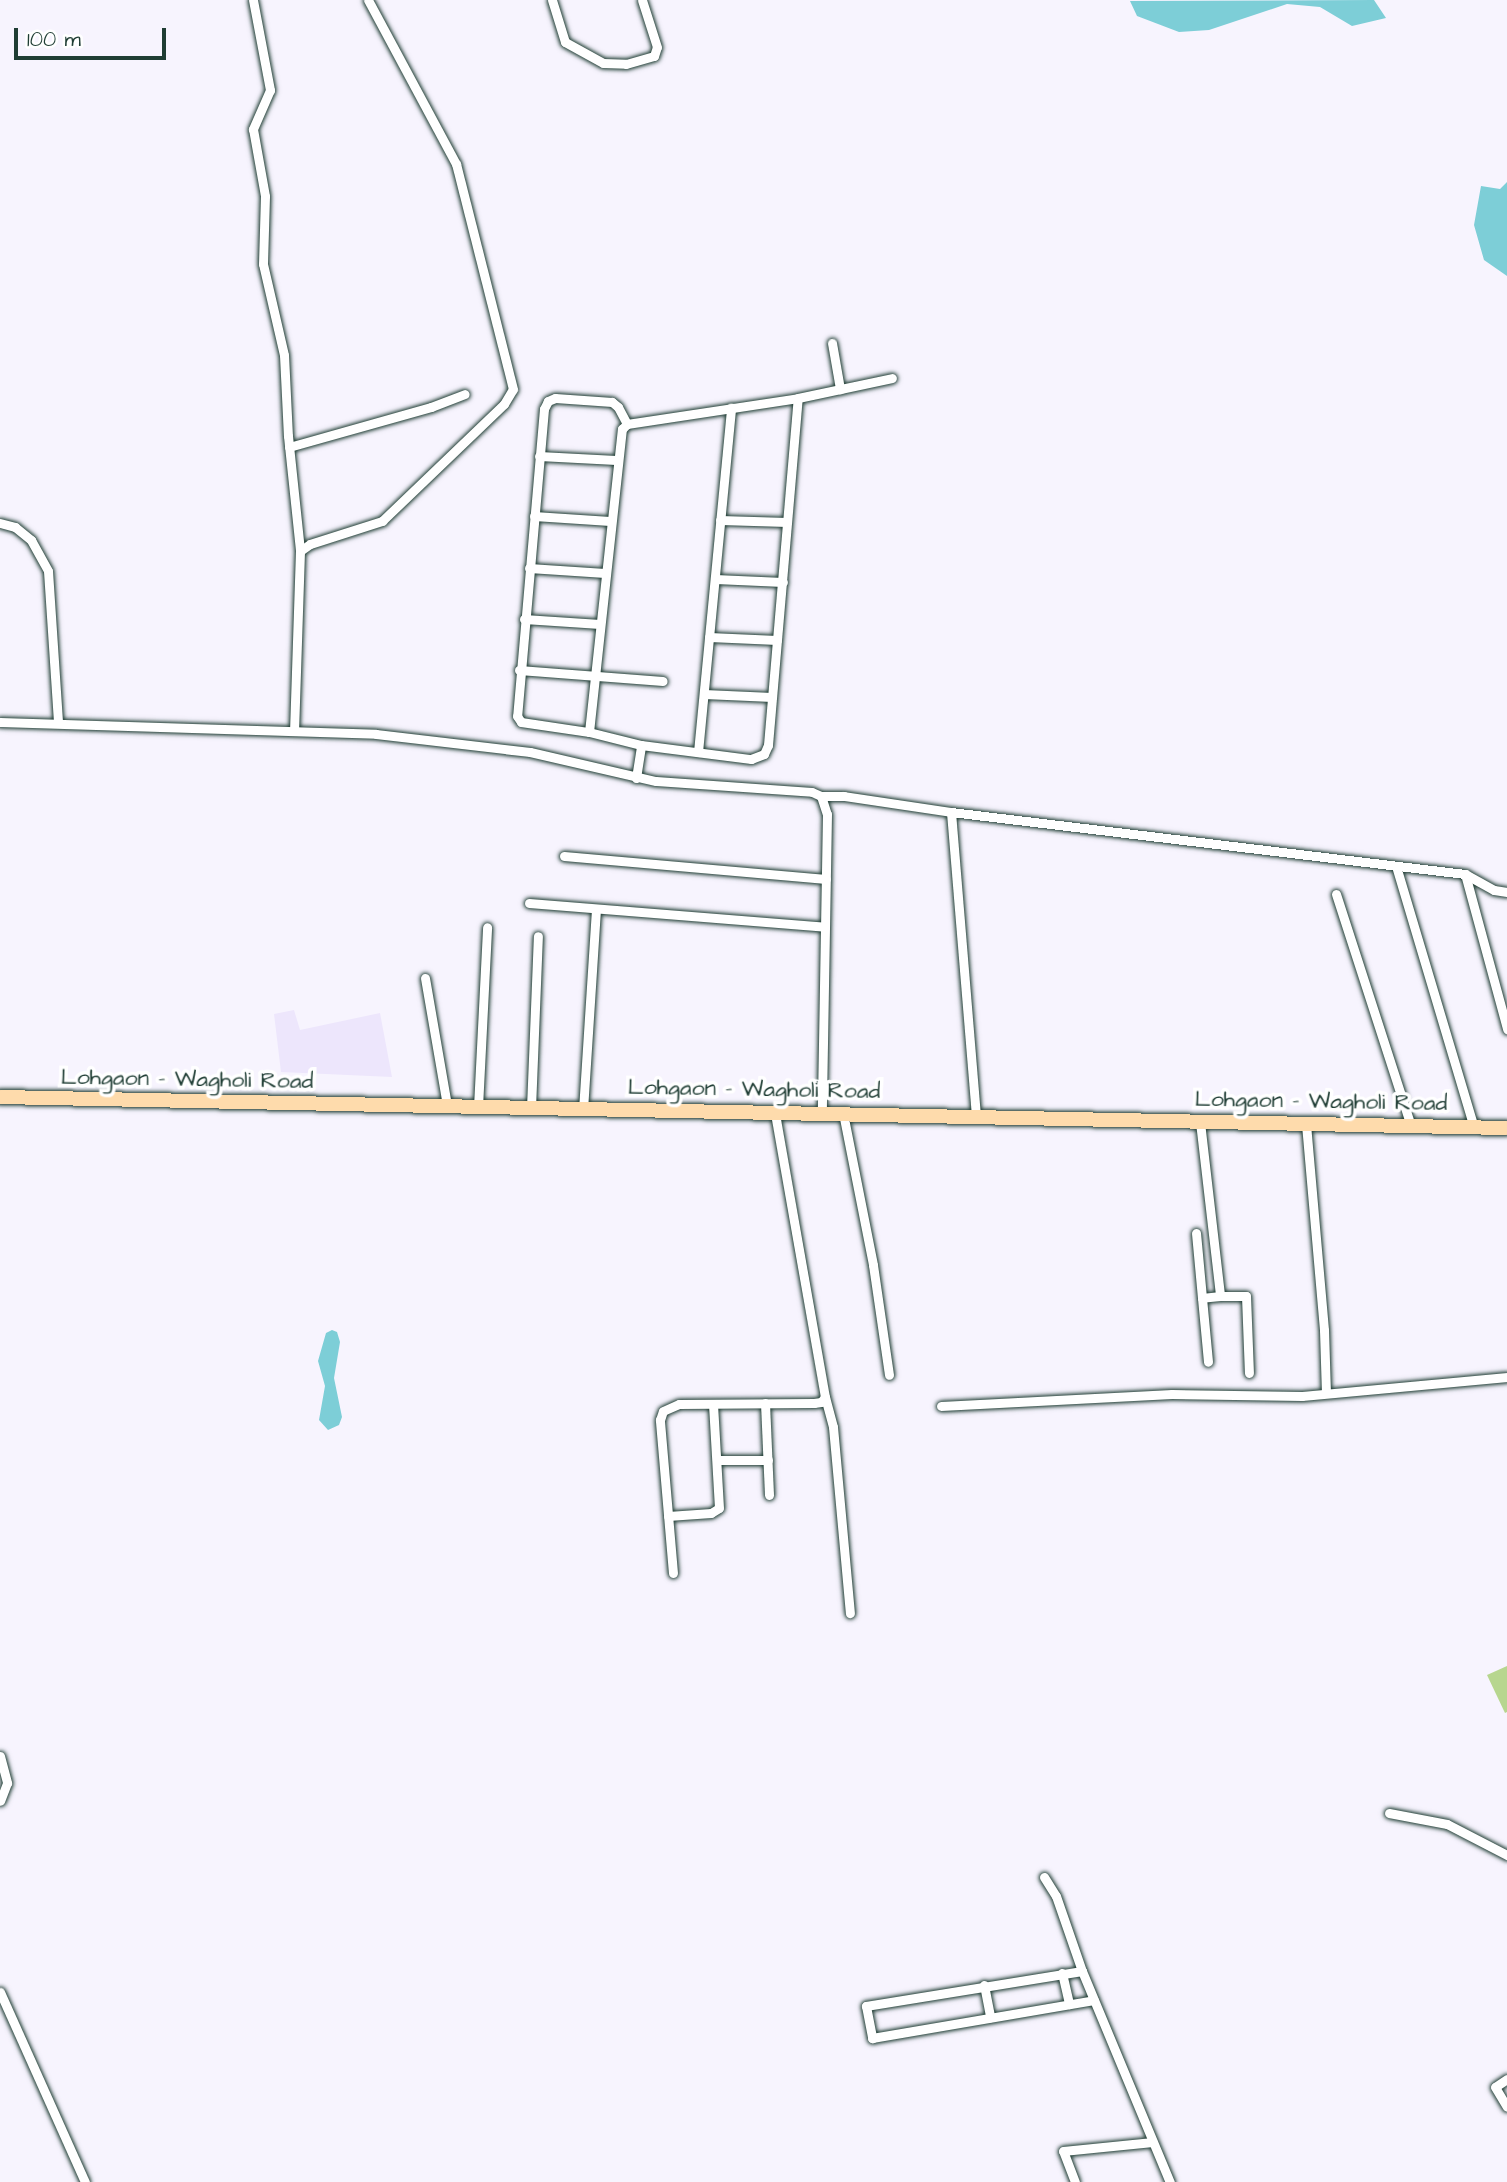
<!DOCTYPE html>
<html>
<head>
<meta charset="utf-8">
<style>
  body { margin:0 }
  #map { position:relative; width:1507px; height:2182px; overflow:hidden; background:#f7f4fe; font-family:"Architects Daughter",sans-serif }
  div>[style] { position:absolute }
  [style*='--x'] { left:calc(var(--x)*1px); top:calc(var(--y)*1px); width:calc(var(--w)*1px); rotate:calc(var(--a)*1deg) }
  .built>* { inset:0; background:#ede6fc }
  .green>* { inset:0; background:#b7d68f }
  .water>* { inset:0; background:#7dced7 }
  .roads { filter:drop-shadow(0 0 2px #1f3d34) drop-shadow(0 0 2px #1f3d34) }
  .street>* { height:9px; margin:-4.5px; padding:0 4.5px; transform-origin:4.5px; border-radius:4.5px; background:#fff }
  .primary>* { height:14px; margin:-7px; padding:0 7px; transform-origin:7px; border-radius:7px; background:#fedbac }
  span { translate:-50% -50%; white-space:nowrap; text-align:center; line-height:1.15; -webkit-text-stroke:7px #fff; paint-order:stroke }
  .street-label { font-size:23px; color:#1f3d34 }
  .scale { position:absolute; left:14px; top:28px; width:152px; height:32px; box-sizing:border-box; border:4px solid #1f3d34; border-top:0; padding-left:9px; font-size:21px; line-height:24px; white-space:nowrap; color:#1f3d34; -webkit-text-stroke:5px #fff; paint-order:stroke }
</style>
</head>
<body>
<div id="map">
  <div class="built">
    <i style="clip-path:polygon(294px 1010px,300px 1030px,380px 1013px,392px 1077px,281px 1072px,274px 1014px)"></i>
  </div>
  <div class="green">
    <i style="clip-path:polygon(1507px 1666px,1507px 1712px,1505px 1713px,1487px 1675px)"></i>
  </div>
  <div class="water">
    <i style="clip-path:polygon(1374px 0,1386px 18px,1352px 26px,1320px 7px,1287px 4px,1209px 30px,1179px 32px,1137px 16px,1130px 1px)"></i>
    <i style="clip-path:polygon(1507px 182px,1507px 276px,1484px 260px,1474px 225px,1481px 186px,1500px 189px)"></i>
    <i style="clip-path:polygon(332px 1330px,337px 1332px,340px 1342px,334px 1378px,342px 1417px,339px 1425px,328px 1430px,319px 1420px,325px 1386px,318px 1361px,326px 1333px)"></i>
  </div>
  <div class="roads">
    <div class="street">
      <i style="--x:253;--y:0;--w:92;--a:79.3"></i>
      <i style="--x:270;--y:90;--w:43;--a:113.6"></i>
      <i style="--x:253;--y:129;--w:68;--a:79.8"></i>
      <i style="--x:265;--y:196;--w:68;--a:91.7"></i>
      <i style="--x:263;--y:264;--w:93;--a:77"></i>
      <i style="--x:284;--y:355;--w:81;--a:87.2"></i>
      <i style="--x:288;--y:436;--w:116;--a:84"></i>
      <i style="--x:300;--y:551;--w:179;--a:91.9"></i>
      <i style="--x:552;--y:0;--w:44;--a:72.8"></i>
      <i style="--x:565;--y:42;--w:43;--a:28.9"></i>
      <i style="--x:603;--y:63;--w:23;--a:2"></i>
      <i style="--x:626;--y:64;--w:29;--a:-16"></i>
      <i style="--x:654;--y:56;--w:9;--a:-72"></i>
      <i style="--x:657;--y:47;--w:49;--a:-107.7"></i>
      <i style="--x:832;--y:343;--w:47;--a:80.1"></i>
      <i style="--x:627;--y:424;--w:19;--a:-118"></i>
      <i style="--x:618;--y:407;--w:8;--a:-140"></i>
      <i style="--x:612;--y:402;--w:57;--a:-176"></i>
      <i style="--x:555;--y:398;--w:8;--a:157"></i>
      <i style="--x:548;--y:401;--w:9;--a:117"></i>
      <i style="--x:544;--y:409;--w:308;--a:95"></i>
      <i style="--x:517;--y:716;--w:7;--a:56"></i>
      <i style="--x:521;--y:722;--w:69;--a:8.4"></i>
      <i style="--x:589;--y:732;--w:54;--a:14"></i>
      <i style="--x:641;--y:745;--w:111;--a:7.3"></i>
      <i style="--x:751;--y:759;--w:14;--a:-21"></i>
      <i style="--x:764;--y:754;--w:10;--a:-66"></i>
      <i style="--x:768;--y:745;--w:348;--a:-85.1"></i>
      <i style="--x:289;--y:447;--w:148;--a:-15.7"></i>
      <i style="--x:431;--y:407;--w:36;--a:-21"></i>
      <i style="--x:539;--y:456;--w:77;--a:3"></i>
      <i style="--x:534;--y:516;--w:76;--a:3.8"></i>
      <i style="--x:720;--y:520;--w:67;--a:1.7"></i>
      <i style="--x:0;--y:523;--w:16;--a:15"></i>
      <i style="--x:15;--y:527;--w:21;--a:39"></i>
      <i style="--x:31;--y:540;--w:35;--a:61"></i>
      <i style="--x:48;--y:571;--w:152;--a:86.2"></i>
      <i style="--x:300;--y:551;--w:12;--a:-35"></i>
      <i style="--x:310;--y:544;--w:76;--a:-17.7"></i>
      <i style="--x:382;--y:521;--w:169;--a:-43.8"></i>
      <i style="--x:504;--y:404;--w:17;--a:-59"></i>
      <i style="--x:513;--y:389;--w:232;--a:-104.2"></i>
      <i style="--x:456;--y:164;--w:186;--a:-118.2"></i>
      <i style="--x:529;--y:568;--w:76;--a:3.8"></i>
      <i style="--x:715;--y:579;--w:68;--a:2.5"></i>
      <i style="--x:524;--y:619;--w:76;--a:3.8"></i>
      <i style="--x:709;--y:637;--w:68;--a:2.5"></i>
      <i style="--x:519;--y:670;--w:144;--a:4.4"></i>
      <i style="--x:704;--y:694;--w:68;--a:2.5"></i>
      <i style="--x:0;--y:722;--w:376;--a:1.8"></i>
      <i style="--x:376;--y:734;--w:155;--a:6.7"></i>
      <i style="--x:530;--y:752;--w:129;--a:13"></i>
      <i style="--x:656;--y:781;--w:156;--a:4"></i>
      <i style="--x:812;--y:792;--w:10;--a:24"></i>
      <i style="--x:821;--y:796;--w:19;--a:72"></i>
      <i style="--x:827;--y:814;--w:299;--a:91"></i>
      <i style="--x:589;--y:732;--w:305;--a:-83.8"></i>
      <i style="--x:622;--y:429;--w:7;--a:-45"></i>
      <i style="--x:627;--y:424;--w:173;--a:-8.6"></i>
      <i style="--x:798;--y:398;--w:96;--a:-12"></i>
      <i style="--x:698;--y:752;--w:346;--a:-84.5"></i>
      <i style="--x:636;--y:778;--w:33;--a:-81"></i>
      <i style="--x:821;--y:796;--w:23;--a:0"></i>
      <i style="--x:844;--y:796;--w:108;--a:8.5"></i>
      <i style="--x:951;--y:812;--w:518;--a:6.88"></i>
      <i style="--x:1465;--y:874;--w:33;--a:29"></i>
      <i style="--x:1494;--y:890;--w:13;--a:9"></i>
      <i style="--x:951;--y:812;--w:304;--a:85.3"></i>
      <i style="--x:564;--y:856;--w:263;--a:5"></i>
      <i style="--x:1396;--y:866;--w:272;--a:73.4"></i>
      <i style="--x:1465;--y:874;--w:161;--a:74.8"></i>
      <i style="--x:1336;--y:894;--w:244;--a:72.1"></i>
      <i style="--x:529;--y:903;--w:297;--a:4.6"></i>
      <i style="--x:425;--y:978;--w:130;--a:80.2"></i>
      <i style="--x:478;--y:1107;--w:180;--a:-87.1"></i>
      <i style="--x:531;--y:1108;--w:172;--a:-87.7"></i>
      <i style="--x:583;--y:1110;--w:201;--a:-86.3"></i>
      <i style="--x:843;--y:1113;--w:155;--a:78.8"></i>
      <i style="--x:873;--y:1265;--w:111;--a:81.7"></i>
      <i style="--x:1200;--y:1122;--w:175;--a:83.4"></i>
      <i style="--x:1220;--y:1296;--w:18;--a:174"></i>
      <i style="--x:1202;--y:1298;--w:64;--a:84.6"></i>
      <i style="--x:1306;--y:1124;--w:207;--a:85"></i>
      <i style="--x:1324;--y:1330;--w:63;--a:88.2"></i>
      <i style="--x:1196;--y:1233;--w:65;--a:84.7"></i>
      <i style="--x:1220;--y:1296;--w:26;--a:0"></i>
      <i style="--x:1246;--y:1296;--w:77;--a:87.8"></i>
      <i style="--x:825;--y:1397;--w:31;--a:75"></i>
      <i style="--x:833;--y:1427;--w:187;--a:84.8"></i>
      <i style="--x:765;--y:1403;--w:92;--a:87.5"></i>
      <i style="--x:941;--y:1406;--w:231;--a:-3"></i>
      <i style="--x:1172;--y:1394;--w:130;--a:0.9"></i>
      <i style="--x:1302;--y:1396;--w:206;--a:-5.3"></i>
      <i style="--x:717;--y:1460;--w:51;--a:0"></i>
      <i style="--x:668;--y:1516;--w:43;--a:-4"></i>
      <i style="--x:711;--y:1513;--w:9;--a:-32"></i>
      <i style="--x:719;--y:1508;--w:104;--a:-93.3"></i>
      <i style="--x:673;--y:1573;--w:154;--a:-94.9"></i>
      <i style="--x:660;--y:1420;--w:9;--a:-72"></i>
      <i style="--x:663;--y:1411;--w:17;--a:-24"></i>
      <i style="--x:679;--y:1404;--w:135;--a:-0.4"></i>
      <i style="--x:814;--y:1403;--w:7;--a:-8"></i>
      <i style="--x:821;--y:1402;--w:6;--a:-51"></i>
      <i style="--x:825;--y:1397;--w:289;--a:-100"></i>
      <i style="--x:0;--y:1756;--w:28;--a:75"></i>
      <i style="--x:7;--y:1783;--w:19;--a:111"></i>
      <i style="--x:1389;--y:1813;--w:59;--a:10.7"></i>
      <i style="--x:1447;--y:1824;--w:68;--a:27.3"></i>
      <i style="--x:1044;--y:1877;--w:22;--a:58"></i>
      <i style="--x:1056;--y:1896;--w:79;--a:70.9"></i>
      <i style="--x:1082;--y:1971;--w:229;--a:67.4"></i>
      <i style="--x:1082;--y:1971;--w:219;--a:170.8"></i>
      <i style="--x:866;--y:2006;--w:33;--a:79"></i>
      <i style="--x:872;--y:2038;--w:225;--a:-9.7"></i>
      <i style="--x:1062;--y:1973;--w:32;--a:77"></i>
      <i style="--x:984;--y:1985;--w:33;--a:79"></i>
      <i style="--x:0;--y:1992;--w:208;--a:65.9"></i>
      <i style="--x:1507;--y:2079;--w:14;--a:146"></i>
      <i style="--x:1495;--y:2087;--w:23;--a:59"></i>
      <i style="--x:1075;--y:2182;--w:33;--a:-111"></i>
      <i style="--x:1063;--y:2151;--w:90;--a:-5.7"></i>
    </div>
    <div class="primary">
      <i style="--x:0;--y:1097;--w:1507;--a:1.18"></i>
    </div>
  </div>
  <div class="street-label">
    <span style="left:187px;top:1079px;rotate:1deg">Lohgaon - Wagholi Road</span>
    <span style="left:754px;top:1089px;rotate:1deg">Lohgaon - Wagholi Road</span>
    <span style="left:1321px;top:1101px;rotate:1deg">Lohgaon - Wagholi Road</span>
  </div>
  <div class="scale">100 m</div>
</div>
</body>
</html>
